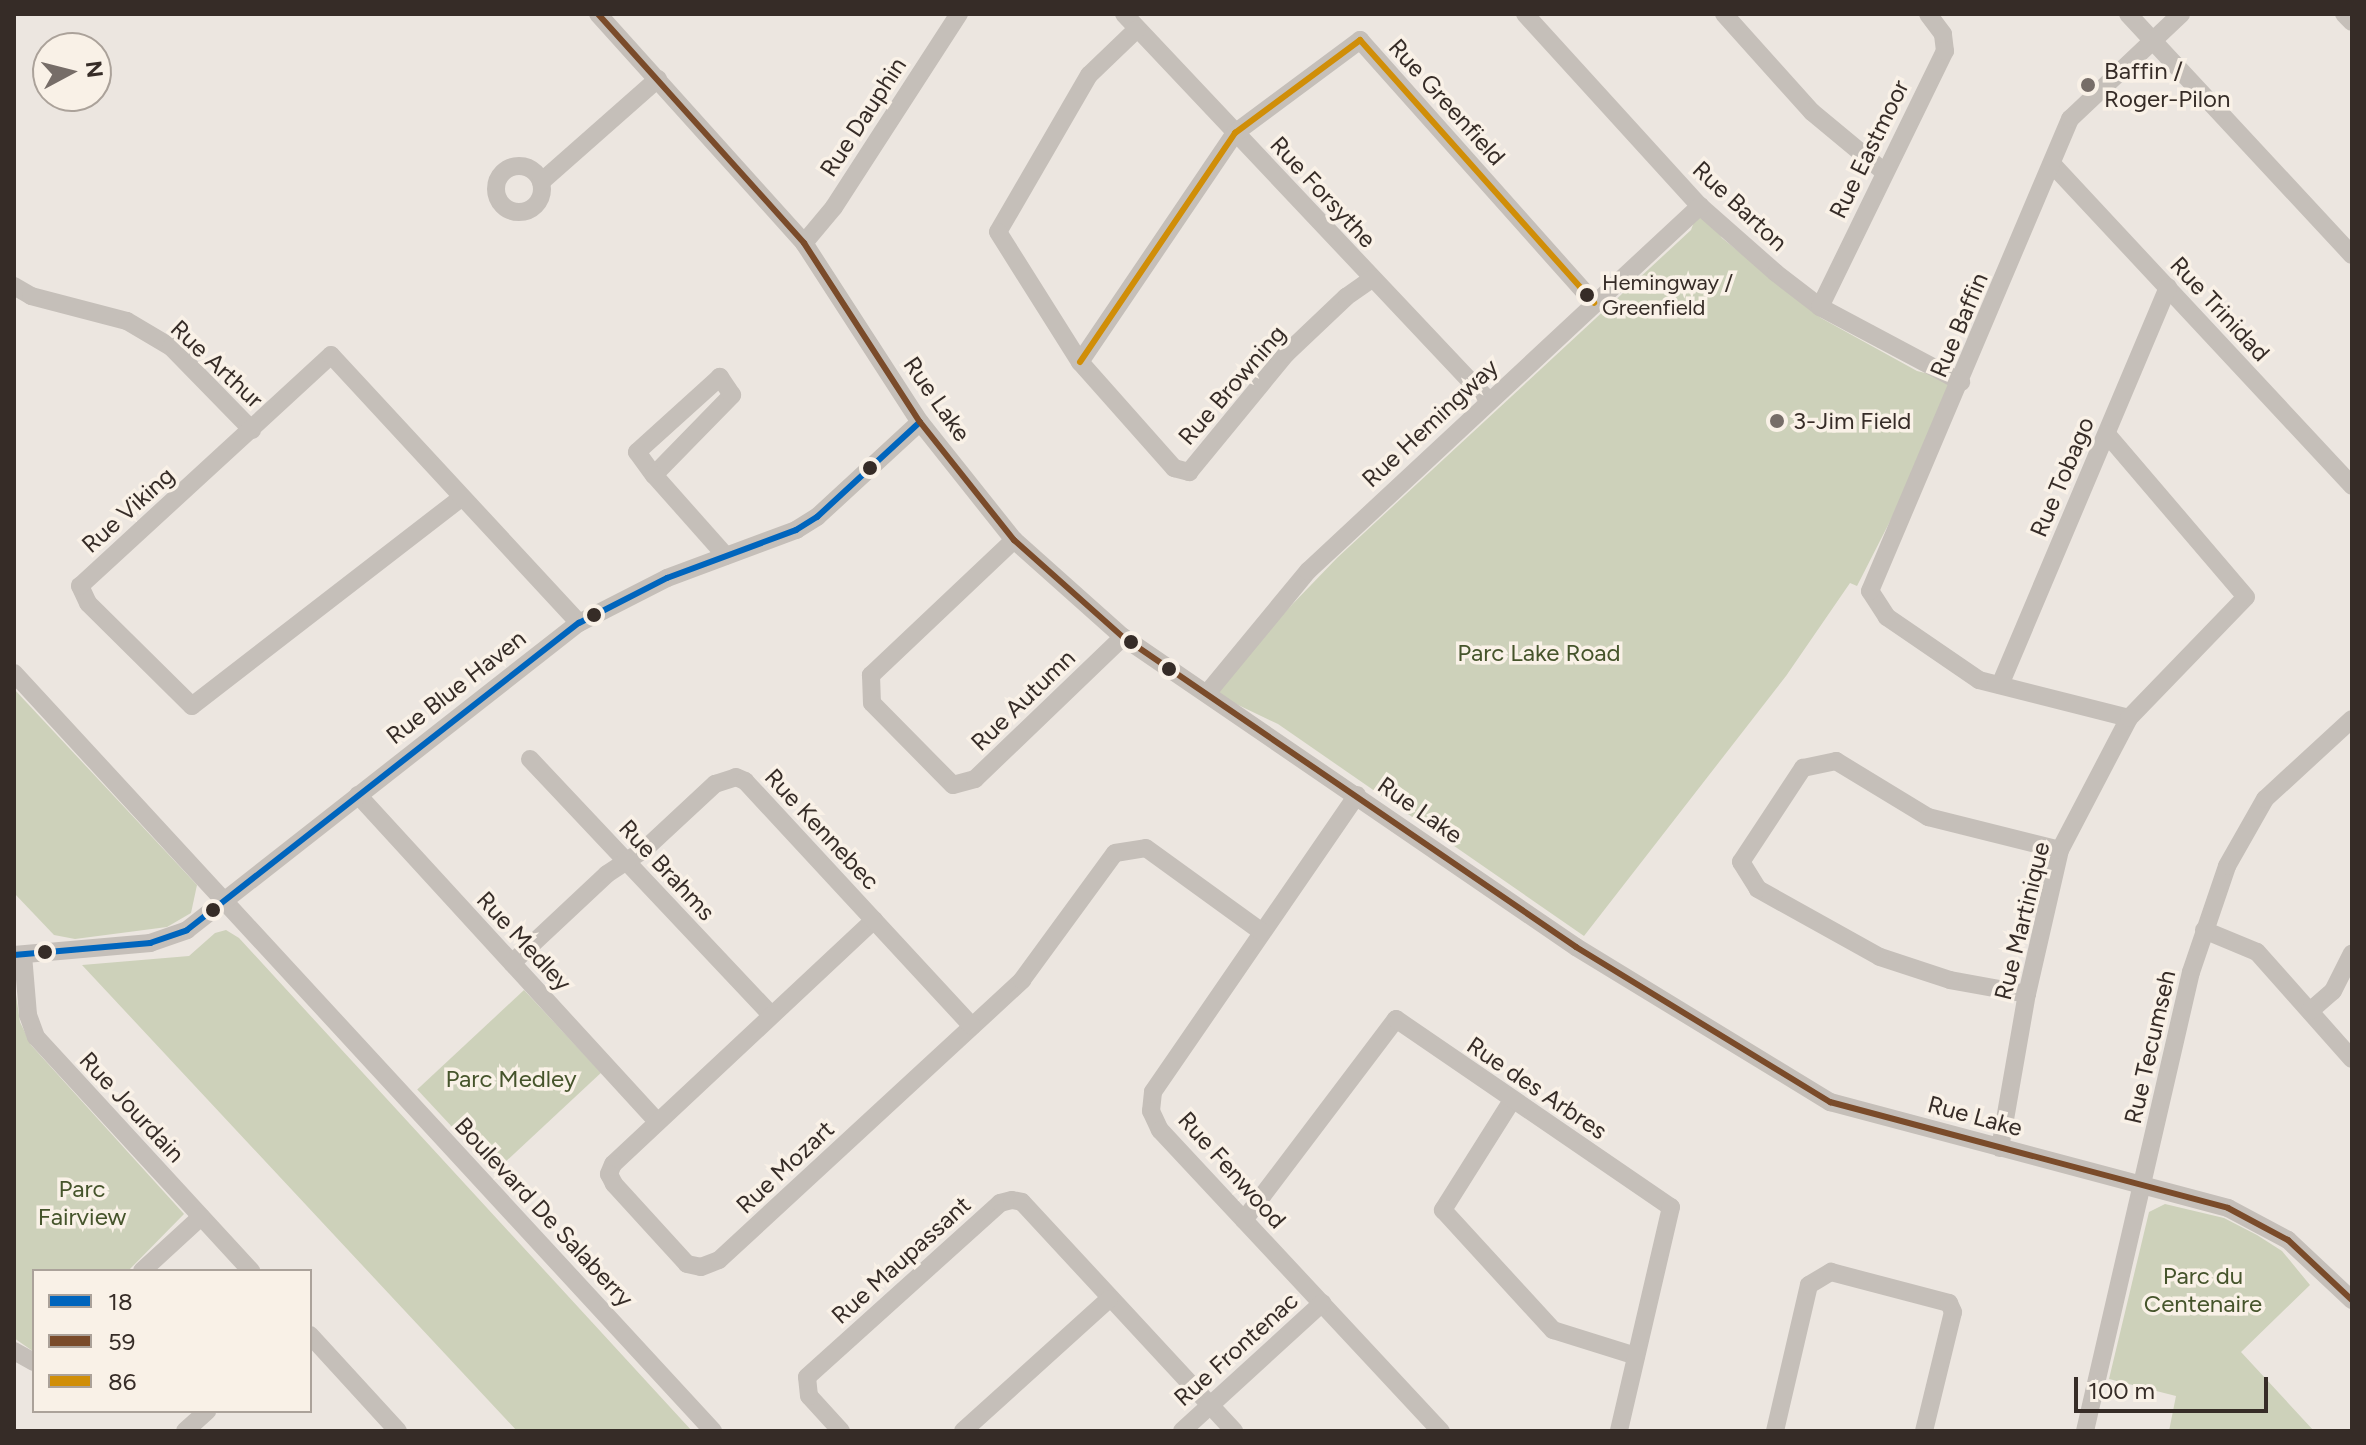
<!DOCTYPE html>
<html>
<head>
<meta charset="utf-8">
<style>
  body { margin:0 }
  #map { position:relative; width:2366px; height:1445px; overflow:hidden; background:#ece6e0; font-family:Figtree,sans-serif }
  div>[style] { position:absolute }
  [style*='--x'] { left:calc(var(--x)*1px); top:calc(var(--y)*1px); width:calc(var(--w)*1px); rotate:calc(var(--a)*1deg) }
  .green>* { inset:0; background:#cdd1ba; transform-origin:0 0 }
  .minor>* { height:18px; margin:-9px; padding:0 9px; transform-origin:9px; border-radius:9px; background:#c5bfb9 }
  .minor>.ring { margin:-9px; padding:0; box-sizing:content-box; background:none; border:18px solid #c5bfb9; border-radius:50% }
  .bus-1>* { height:6px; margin:-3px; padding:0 3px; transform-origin:3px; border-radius:3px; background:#0065bd }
  .bus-2>* { height:6px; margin:-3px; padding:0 3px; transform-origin:3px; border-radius:3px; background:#7a4b2a }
  .bus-3>* { height:6px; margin:-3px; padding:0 3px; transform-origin:3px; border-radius:3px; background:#d08e08 }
  .dots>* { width:22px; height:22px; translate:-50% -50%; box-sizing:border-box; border:4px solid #f9f1e7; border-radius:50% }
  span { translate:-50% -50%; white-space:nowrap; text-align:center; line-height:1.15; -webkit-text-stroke:7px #f9f1e7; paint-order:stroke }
  .bus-label { font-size:22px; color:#362c27 }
  .left { translate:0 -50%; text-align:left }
  .poi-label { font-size:24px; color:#362c27 }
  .street-label { font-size:24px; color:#362c27 }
  .park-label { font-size:24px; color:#45542b }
  .frame { position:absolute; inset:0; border:16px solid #362c27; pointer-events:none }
  .legend { position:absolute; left:32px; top:1269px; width:280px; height:144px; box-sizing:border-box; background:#f9f1e7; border:2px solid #aba29a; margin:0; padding:10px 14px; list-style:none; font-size:24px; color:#362c27 }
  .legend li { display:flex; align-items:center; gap:16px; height:40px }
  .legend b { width:40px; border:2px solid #aba29a }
  .north { position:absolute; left:32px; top:32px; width:80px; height:80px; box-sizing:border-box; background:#f9f1e7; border:2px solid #aba29a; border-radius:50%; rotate:83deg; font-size:22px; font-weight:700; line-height:32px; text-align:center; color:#362c27 }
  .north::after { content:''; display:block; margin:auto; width:28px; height:36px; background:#766d68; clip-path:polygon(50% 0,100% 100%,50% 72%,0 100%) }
  .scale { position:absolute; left:2074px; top:1377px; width:194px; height:36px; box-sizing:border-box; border:4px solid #362c27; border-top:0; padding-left:10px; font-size:24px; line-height:28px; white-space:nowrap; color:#362c27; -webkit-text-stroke:6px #f9f1e7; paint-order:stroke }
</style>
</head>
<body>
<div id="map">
  <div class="green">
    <i style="clip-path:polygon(1700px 206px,1722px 238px,1821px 318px,1917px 371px,1961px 382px,1857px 586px,1850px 583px,1786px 676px,1584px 936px,1278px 724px,1209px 691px,1337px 558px,1691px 230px)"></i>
    <i style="clip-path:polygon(14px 689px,197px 885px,191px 913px,167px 927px,75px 939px,54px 935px,14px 893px)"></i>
    <i style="clip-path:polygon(226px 930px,239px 938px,692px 1431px,517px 1431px,82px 965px,189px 956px,215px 933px)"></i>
    <i style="clip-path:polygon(14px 981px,20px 1022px,31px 1045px,184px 1214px,128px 1271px,34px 1271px,34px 1352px,14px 1338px)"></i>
    <i style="left:524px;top:990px;width:113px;height:146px;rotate:47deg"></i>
    <i style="clip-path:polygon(2165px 1204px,2224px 1218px,2257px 1235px,2282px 1251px,2310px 1285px,2241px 1352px,2314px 1431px,2169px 1431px,2176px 1396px,2109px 1379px,2149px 1212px)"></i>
  </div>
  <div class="minor">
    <i style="--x:598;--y:14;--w:308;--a:48"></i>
    <i style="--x:804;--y:243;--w:213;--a:57.1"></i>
    <i style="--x:920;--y:422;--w:151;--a:51.5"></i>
    <i style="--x:1014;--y:540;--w:146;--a:41.7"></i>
    <i style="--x:1123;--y:637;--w:549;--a:34.38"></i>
    <i style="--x:1576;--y:947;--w:298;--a:31.4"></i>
    <i style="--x:1830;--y:1102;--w:412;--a:14.9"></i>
    <i style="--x:2228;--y:1208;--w:68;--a:28.1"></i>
    <i style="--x:2288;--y:1240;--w:88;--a:43.2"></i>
    <i style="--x:1124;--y:14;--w:532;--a:46.68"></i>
    <i style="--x:1525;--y:14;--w:260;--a:47.7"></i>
    <i style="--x:1700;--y:206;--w:101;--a:41.4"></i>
    <i style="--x:1776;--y:273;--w:56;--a:37.7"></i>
    <i style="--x:1820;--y:307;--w:160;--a:28"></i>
    <i style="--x:1724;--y:14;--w:132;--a:48.1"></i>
    <i style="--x:1812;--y:112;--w:92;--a:39.7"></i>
    <i style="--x:2128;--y:14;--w:329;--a:47.1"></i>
    <i style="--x:2344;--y:14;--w:11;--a:45"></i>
    <i style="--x:1137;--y:29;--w:66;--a:136.2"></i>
    <i style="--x:1089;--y:75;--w:181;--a:120.1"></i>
    <i style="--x:998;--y:232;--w:154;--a:57.8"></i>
    <i style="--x:1080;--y:362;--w:142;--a:48.4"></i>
    <i style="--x:1174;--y:468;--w:16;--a:15"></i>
    <i style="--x:1189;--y:472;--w:153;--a:-50.6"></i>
    <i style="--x:1286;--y:354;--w:83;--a:-43.5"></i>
    <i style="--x:1346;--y:297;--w:32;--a:-35"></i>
    <i style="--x:2053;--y:165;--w:439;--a:47"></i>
    <i class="ring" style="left:496px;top:166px;width:28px;height:28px"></i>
    <i style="--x:541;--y:182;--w:156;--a:-41.4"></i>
    <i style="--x:804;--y:243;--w:47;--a:-50.2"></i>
    <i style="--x:834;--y:207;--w:230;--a:-57.1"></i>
    <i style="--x:14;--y:286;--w:20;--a:30"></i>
    <i style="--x:31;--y:296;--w:99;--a:14.6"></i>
    <i style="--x:127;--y:321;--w:51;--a:30.6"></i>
    <i style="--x:171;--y:347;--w:116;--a:45.7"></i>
    <i style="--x:1820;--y:307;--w:285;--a:-64"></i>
    <i style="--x:1945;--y:51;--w:17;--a:-97"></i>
    <i style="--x:1943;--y:34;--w:25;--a:-127"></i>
    <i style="--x:1080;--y:362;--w:277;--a:-55.9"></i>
    <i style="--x:1235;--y:133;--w:156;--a:-36.6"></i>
    <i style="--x:1360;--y:40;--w:352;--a:48.3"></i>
    <i style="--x:654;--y:475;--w:112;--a:-45.7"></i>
    <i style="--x:732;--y:395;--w:22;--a:-124"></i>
    <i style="--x:720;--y:377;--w:112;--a:137.9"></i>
    <i style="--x:637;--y:452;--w:29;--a:54"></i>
    <i style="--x:654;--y:475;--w:108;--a:48.4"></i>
    <i style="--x:461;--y:498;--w:340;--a:142.3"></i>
    <i style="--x:192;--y:706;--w:146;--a:-135.3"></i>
    <i style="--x:88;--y:603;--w:19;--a:-115"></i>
    <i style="--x:80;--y:586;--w:341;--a:-42.6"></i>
    <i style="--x:331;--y:355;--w:365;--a:47.2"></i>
    <i style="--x:1014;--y:540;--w:197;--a:136.6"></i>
    <i style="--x:871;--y:675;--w:28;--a:88"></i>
    <i style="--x:872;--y:703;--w:115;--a:45.4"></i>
    <i style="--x:953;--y:785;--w:23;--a:-15"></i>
    <i style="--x:975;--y:779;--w:205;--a:-43.8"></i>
    <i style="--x:14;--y:673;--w:1031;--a:47.32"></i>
    <i style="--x:2000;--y:685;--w:432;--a:-67.1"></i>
    <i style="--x:1209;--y:691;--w:156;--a:-50.5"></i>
    <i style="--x:1308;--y:571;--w:536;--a:-42.96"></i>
    <i style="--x:2129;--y:718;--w:155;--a:-165.8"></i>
    <i style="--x:1979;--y:680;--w:112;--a:-145.6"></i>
    <i style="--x:1887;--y:617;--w:31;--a:-123"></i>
    <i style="--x:1870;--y:591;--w:513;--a:-67.04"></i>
    <i style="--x:2070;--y:119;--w:153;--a:-43.4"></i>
    <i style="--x:530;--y:759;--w:349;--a:46.7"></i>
    <i style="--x:358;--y:795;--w:440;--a:47.5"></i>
    <i style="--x:1357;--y:795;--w:360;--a:124.5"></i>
    <i style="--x:1153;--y:1092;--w:19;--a:96"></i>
    <i style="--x:1151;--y:1111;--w:21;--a:65"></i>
    <i style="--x:1160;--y:1130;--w:412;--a:47"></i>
    <i style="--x:874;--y:920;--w:357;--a:136.9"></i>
    <i style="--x:613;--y:1164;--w:11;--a:112"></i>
    <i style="--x:609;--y:1174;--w:11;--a:63"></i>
    <i style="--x:614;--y:1184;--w:108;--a:47.6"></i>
    <i style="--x:687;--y:1264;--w:14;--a:12"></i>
    <i style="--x:701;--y:1267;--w:19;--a:-21"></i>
    <i style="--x:719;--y:1260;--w:413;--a:-42.7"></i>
    <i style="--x:1022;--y:980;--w:157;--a:-53.8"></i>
    <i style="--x:1115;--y:853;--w:31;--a:-9"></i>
    <i style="--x:1146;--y:848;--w:143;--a:35.9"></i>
    <i style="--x:2204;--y:930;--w:57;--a:22.5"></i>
    <i style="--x:2257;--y:952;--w:143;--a:48.4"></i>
    <i style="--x:14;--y:955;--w:137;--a:-5"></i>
    <i style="--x:150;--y:943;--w:39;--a:-19"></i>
    <i style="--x:187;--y:930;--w:498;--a:-38.1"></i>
    <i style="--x:579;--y:623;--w:99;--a:-27.1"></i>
    <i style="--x:667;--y:578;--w:138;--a:-20.4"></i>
    <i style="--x:796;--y:530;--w:25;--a:-32"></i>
    <i style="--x:817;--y:517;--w:140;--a:-42.7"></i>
    <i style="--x:23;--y:955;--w:60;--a:85.2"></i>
    <i style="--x:28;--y:1015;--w:23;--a:70"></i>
    <i style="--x:36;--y:1037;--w:318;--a:47.4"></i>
    <i style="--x:512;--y:963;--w:130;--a:-43.1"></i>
    <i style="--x:607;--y:874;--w:45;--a:-33.3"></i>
    <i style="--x:645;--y:849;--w:96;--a:-42.9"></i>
    <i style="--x:715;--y:784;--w:22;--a:-18"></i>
    <i style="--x:736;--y:777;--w:10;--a:24"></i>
    <i style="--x:745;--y:781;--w:334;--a:47.2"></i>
    <i style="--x:2027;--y:994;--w:78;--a:-169.7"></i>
    <i style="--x:1950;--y:980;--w:74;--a:-161.8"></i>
    <i style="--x:1880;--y:957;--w:140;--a:-150.9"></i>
    <i style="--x:1758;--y:889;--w:32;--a:-122"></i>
    <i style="--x:1741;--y:862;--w:113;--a:-56.6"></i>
    <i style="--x:1803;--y:768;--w:34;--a:-12"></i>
    <i style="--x:1836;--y:761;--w:108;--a:31.3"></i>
    <i style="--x:1928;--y:817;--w:136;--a:14"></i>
    <i style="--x:2310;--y:1011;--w:30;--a:-41"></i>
    <i style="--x:2333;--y:991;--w:42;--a:-63.4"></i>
    <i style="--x:1511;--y:1102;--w:128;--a:122.2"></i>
    <i style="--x:1443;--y:1210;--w:163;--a:47.5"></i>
    <i style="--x:1553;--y:1330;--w:87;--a:17.4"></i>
    <i style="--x:2000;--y:1148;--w:156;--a:-80.1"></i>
    <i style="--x:2027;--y:994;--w:148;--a:-77.1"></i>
    <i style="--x:2060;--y:850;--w:149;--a:-62.4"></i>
    <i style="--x:2129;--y:718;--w:168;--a:-46"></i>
    <i style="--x:2246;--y:597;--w:214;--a:-130.5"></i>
    <i style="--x:1244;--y:1220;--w:252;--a:-52.9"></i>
    <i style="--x:1396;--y:1019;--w:333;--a:34.4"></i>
    <i style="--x:1671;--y:1207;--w:230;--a:103.1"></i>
    <i style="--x:142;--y:1271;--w:80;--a:-42.5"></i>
    <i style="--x:310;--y:1335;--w:130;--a:47.5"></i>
    <i style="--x:14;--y:1351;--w:23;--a:29"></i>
    <i style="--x:185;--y:1431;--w:30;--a:-42"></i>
    <i style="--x:841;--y:1431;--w:47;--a:-132.4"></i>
    <i style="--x:809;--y:1396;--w:19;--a:-96"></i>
    <i style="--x:807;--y:1377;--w:260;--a:-42"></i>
    <i style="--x:1000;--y:1203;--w:12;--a:-14"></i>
    <i style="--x:1012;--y:1200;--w:10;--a:11"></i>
    <i style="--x:1022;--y:1202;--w:312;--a:47.2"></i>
    <i style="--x:963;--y:1431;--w:197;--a:-42.1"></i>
    <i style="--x:1182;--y:1431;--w:190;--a:-42.4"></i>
    <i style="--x:1775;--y:1431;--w:150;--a:-76.9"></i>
    <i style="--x:1809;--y:1285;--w:26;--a:-31"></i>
    <i style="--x:1831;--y:1272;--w:122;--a:14.7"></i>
    <i style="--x:1949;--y:1303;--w:10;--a:66"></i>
    <i style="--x:1953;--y:1312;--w:122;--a:103.7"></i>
    <i style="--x:2085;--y:1431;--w:471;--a:-77"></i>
    <i style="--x:2191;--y:972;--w:112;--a:-71.2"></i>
    <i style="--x:2227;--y:866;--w:77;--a:-60.4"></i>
    <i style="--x:2265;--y:799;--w:118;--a:-42.6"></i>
  </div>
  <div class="bus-1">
    <i style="--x:14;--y:955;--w:137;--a:-5"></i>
    <i style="--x:150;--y:943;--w:39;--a:-19"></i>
    <i style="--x:187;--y:930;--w:498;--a:-38.1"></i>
    <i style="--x:579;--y:623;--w:99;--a:-27.1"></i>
    <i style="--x:667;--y:578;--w:138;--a:-20.4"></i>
    <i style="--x:796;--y:530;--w:25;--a:-32"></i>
    <i style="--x:817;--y:517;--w:140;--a:-42.7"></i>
  </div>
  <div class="bus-2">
    <i style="--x:598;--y:14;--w:308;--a:48"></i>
    <i style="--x:804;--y:243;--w:213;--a:57.1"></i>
    <i style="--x:920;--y:422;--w:151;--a:51.5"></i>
    <i style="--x:1014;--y:540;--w:146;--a:41.7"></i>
    <i style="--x:1123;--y:637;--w:549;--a:34.38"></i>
    <i style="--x:1576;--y:947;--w:298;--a:31.4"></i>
    <i style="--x:1830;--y:1102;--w:412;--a:14.9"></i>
    <i style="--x:2228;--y:1208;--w:68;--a:28.1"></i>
    <i style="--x:2288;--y:1240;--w:88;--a:43.2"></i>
  </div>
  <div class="bus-3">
    <i style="--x:1080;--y:362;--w:277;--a:-55.9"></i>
    <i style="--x:1235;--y:133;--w:156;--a:-36.6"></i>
    <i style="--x:1360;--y:40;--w:352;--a:48.3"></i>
  </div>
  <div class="dots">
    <i style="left:2088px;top:85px;background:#766d68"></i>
    <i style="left:1587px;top:295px;background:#362c27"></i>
    <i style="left:1777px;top:421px;background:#766d68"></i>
    <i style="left:870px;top:468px;background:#362c27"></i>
    <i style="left:594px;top:615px;background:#362c27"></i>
    <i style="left:1131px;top:642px;background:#362c27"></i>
    <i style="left:1169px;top:669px;background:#362c27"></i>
    <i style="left:213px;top:910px;background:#362c27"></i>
    <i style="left:45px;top:952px;background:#362c27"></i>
  </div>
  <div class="bus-label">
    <span class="left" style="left:1602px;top:295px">Hemingway /<br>Greenfield</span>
  </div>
  <div class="poi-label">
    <span class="left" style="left:2104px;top:85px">Baffin /<br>Roger-Pilon</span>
    <span class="left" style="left:1793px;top:421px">3-Jim Field</span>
  </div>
  <div class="street-label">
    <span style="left:1447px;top:102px;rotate:48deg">Rue Greenfield</span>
    <span style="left:863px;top:117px;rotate:-57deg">Rue Dauphin</span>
    <span style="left:1869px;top:149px;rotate:-64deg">Rue Eastmoor</span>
    <span style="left:1323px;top:192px;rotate:47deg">Rue Forsythe</span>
    <span style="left:1740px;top:206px;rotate:43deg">Rue Barton</span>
    <span style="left:2220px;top:309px;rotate:47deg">Rue Trinidad</span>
    <span style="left:1959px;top:325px;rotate:-67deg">Rue Baffin</span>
    <span style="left:217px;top:364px;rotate:43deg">Rue Arthur</span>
    <span style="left:1232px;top:385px;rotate:-49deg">Rue Browning</span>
    <span style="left:937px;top:399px;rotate:55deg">Rue Lake</span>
    <span style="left:1430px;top:423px;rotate:-43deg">Rue Hemingway</span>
    <span style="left:2062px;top:477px;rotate:-67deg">Rue Tobago</span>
    <span style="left:128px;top:510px;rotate:-42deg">Rue Viking</span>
    <span style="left:456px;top:687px;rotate:-38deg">Rue Blue Haven</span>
    <span style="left:1023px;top:700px;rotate:-44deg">Rue Autumn</span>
    <span style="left:1420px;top:810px;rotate:35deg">Rue Lake</span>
    <span style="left:822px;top:829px;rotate:47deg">Rue Kennebec</span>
    <span style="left:667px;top:870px;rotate:47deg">Rue Brahms</span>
    <span style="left:2022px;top:921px;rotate:-76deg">Rue Martinique</span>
    <span style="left:524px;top:941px;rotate:47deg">Rue Medley</span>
    <span style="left:2150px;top:1047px;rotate:-77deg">Rue Tecumseh</span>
    <span style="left:1537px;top:1088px;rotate:34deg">Rue des Arbres</span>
    <span style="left:132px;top:1107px;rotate:47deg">Rue Jourdain</span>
    <span style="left:1975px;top:1116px;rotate:15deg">Rue Lake</span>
    <span style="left:785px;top:1167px;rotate:-43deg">Rue Mozart</span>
    <span style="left:1232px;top:1170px;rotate:48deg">Rue Fenwood</span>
    <span style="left:544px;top:1212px;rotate:47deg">Boulevard De Salaberry</span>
    <span style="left:901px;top:1260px;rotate:-42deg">Rue Maupassant</span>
    <span style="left:1236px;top:1349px;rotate:-42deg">Rue Frontenac</span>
  </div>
  <div class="park-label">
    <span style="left:1539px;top:653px">Parc Lake Road</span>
    <span style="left:511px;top:1079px">Parc Medley</span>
    <span style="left:82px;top:1203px">Parc<br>Fairview</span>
    <span style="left:2203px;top:1290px">Parc du<br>Centenaire</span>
  </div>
  <div class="frame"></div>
  <ul class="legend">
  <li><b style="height:10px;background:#0065bd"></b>18</li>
  <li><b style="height:10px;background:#7a4b2a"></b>59</li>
  <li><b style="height:10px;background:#d08e08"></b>86</li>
  </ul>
  <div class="north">N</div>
  <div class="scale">100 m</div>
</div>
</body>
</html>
